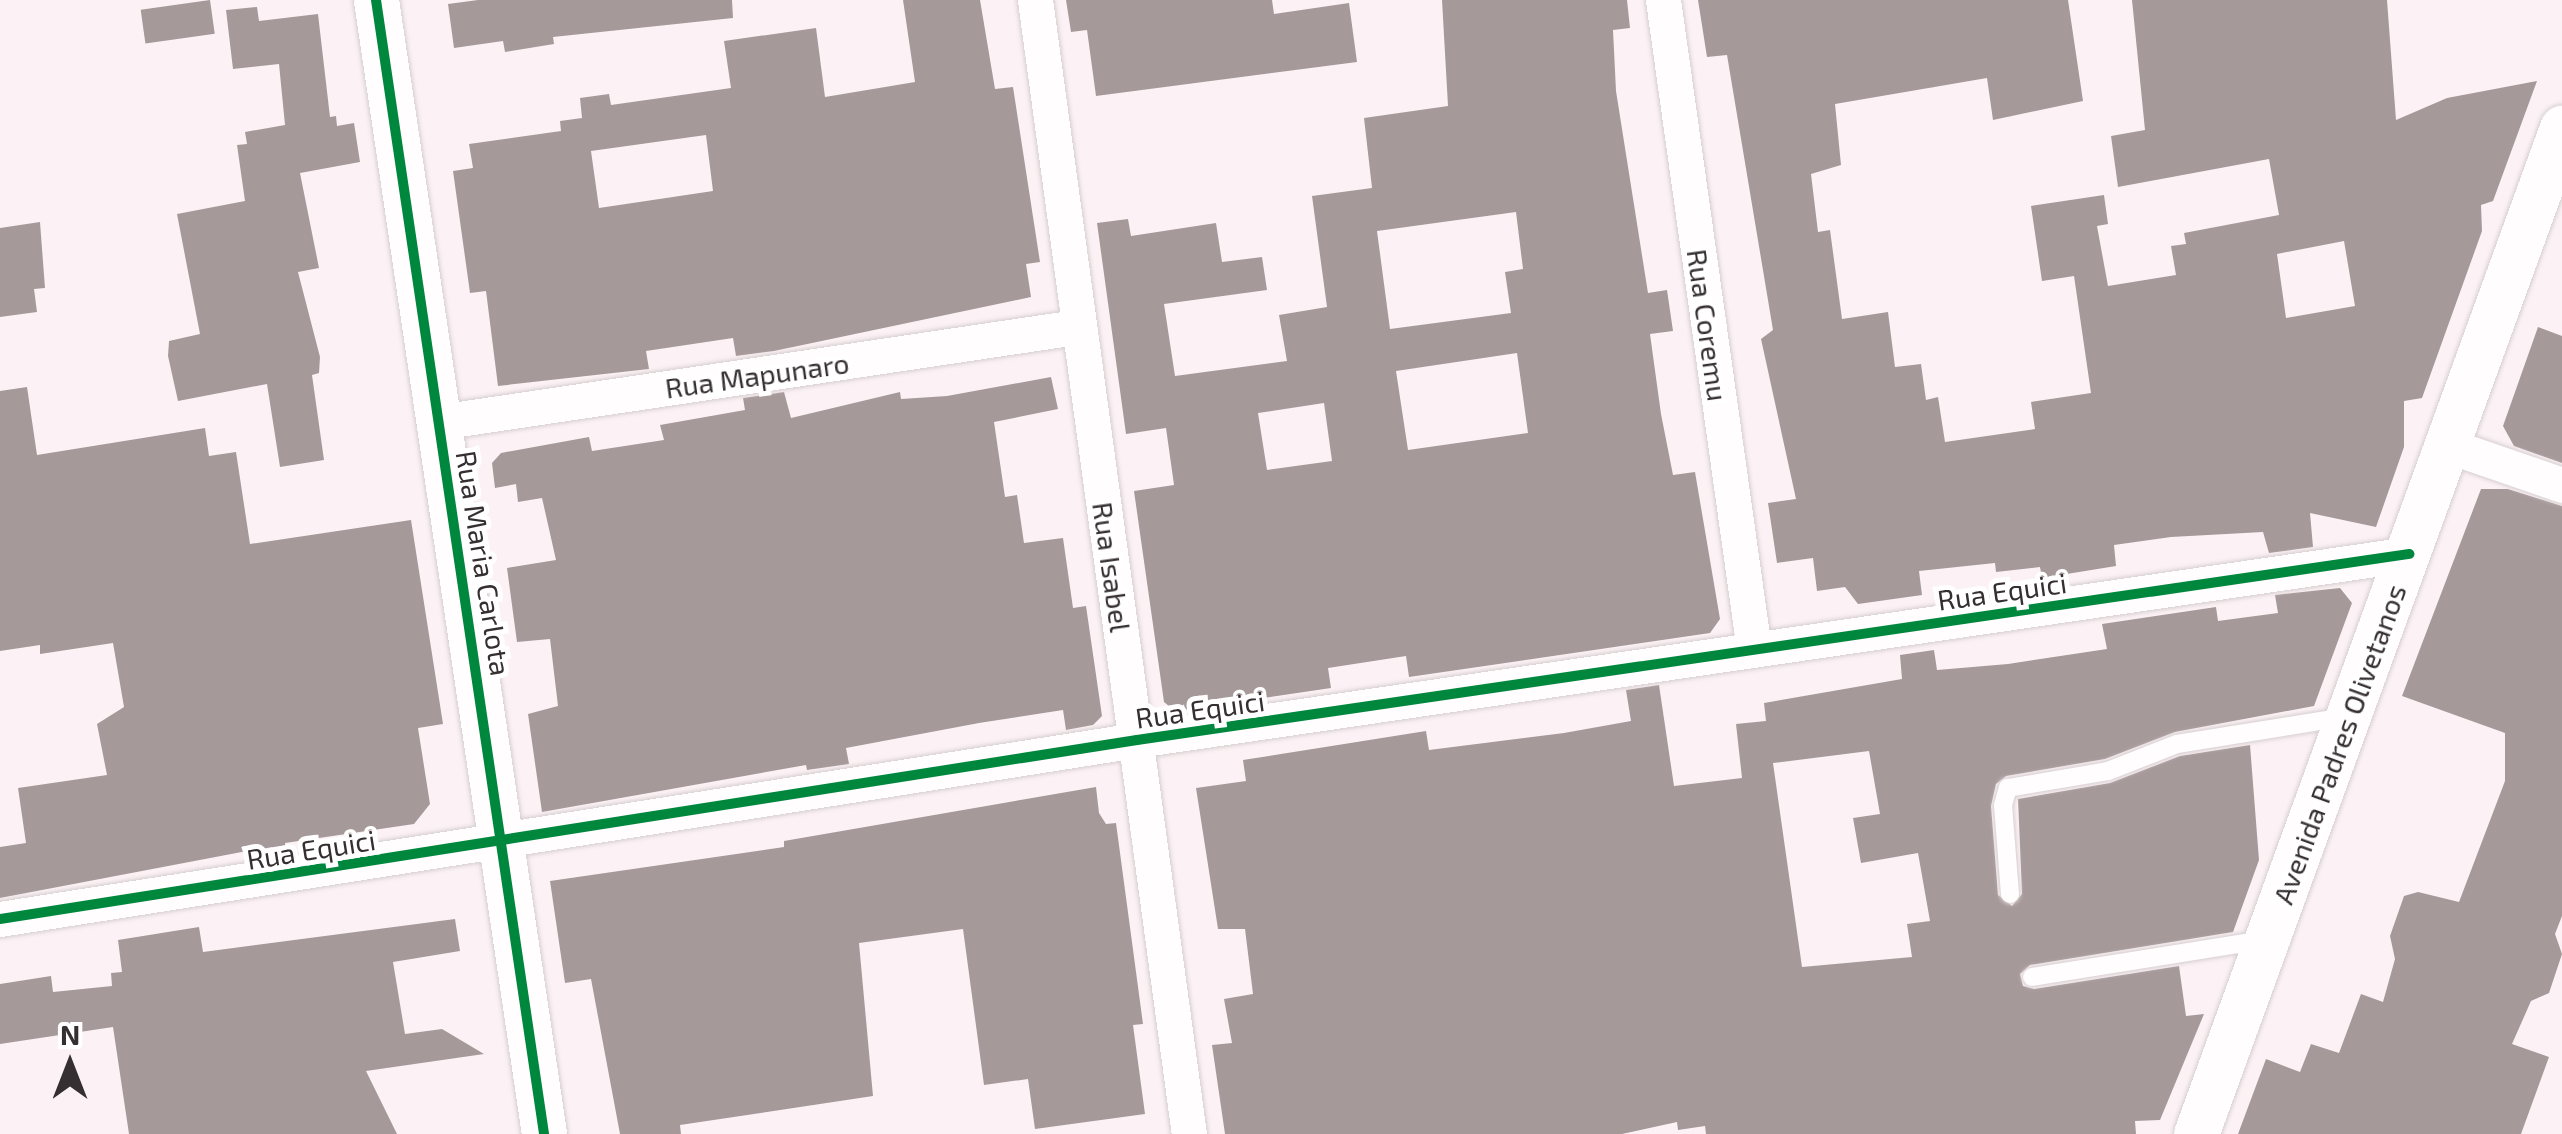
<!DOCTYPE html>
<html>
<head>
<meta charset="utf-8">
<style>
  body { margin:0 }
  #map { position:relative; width:2562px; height:1134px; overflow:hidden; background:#fcf2f5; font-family:"Exo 2",sans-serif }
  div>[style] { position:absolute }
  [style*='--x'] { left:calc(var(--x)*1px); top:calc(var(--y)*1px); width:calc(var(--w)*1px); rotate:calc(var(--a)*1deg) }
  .building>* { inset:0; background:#a6999a; transform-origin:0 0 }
  .roads { filter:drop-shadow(0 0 2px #d6ced0) drop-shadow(0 0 2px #d6ced0) }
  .service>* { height:18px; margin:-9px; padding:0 9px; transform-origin:9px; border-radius:9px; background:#fffdfe }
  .minor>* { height:35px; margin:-17.5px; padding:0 17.5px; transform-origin:17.5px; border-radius:17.5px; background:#fffdfe }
  .tertiary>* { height:45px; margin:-22.5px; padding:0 22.5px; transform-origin:22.5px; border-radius:22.5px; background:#fffdfe }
  .cycleway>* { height:10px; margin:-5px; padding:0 5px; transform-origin:5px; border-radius:5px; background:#00873e }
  span { translate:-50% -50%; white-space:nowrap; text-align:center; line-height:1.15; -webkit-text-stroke:10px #fff; paint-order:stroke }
  .street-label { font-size:28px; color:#352f31 }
  .north { position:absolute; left:20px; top:1014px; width:100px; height:100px; -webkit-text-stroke:8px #fff; paint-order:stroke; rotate:0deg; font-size:28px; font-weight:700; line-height:40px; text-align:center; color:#352f31 }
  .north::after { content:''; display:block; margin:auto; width:35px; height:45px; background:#352f31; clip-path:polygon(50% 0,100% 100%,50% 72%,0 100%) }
</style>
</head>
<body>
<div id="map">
  <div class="building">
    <i style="left:210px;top:0;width:34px;height:70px;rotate:82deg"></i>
    <i style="clip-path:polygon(478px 0,732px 0,733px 18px,553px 37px,554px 44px,505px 52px,503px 41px,454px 48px,448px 4px)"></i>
    <i style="clip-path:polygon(evenodd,903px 0,980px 0,995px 89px,1013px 87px,1040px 262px,1026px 264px,1031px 297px,774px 351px,736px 356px,733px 338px,646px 351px,649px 369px,498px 386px,486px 291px,470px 293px,453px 171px,473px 168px,469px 144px,561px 131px,560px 121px,582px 118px,580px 98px,609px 94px,611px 105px,731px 88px,724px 41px,816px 28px,825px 97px,915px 82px,903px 0,706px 135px,713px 191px,599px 208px,591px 151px,706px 135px)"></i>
    <i style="clip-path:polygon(1066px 0,1272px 0,1274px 14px,1349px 3px,1357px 62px,1096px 96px,1087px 30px,1071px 32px)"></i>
    <i style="clip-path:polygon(evenodd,1442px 0,1627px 0,1630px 28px,1613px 30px,1616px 91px,1648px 293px,1667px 290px,1673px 331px,1650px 334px,1661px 414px,1673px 475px,1695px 472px,1720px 619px,1710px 633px,1409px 677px,1406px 656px,1328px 668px,1331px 688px,1175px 711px,1164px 702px,1134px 491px,1174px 485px,1166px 428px,1126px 434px,1097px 223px,1128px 219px,1131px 236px,1216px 223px,1222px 262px,1262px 257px,1267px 290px,1164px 304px,1175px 376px,1287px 361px,1279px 315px,1327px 307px,1312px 196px,1372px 188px,1364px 118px,1448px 106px,1442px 0,1516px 212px,1523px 269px,1505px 272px,1511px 313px,1390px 329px,1377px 231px,1516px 212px,1442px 0,1517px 353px,1528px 433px,1408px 450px,1396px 371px,1517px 353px,1442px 0,1324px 403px,1332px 461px,1267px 470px,1258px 413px,1324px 403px)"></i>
    <i style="clip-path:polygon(evenodd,1698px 0,2068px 0,2083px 101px,1993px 120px,1987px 78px,1835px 104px,1841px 165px,1811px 174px,1818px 232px,1830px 230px,1842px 319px,1888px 312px,1895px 367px,1921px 364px,1926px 400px,1938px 397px,1945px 442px,2035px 429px,2031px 402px,2091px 393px,2074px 276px,2042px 281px,2031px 206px,2104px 195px,2108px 224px,2097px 226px,2108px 286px,2176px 275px,2171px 246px,2186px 244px,2184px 233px,2279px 215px,2269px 159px,2118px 187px,2111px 136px,2145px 130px,2132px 0,2387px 0,2396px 120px,2447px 98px,2537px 81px,2493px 201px,2481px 205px,2482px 231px,2422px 398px,2404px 401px,2404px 447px,2376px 527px,2310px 513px,2313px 547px,2269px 553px,2263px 532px,2171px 537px,2114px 545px,2116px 566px,2042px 578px,2040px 567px,1996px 572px,1995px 563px,1919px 571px,1922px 595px,1858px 604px,1845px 587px,1817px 591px,1813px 558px,1777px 563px,1768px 503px,1796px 499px,1761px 339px,1773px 330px,1727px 55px,1707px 57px,1698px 0,2344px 241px,2355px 306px,2286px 318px,2277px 254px,2344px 241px)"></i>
    <i style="clip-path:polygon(257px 7px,259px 21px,318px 14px,330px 117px,336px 116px,337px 126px,354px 123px,360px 162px,300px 173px,319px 268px,298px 272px,320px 357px,319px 373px,312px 375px,324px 460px,280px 467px,267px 384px,178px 401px,168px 356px,169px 341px,200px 334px,177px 214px,245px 201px,237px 145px,247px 144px,245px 132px,285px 125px,279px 64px,233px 69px,226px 10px)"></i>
    <i style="clip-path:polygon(40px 222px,45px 288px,34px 289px,37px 312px,0 317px,0 228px)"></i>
    <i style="clip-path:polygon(2538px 327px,2562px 336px,2562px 463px,2514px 446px,2503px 426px)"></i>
    <i style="clip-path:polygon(1051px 377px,1058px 409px,994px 422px,1005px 497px,1017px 495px,1024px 543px,1063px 538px,1073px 608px,1086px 606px,1102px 716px,1093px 725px,1066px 730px,1063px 710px,979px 723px,846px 748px,849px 764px,807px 770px,806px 765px,542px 812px,528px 714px,558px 706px,550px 639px,517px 642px,507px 568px,556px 560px,542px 498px,518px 502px,516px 484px,495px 488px,492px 463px,501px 453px,589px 437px,592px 451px,664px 440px,660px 425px,745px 410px,743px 398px,784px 392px,791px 418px,900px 392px,901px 399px,947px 396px)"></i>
    <i style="clip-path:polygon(27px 387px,37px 455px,205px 428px,209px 456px,236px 452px,250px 544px,411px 520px,443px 724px,418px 728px,430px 804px,414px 824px,285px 843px,286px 852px,248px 858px,247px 851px,0 898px,0 847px,26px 843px,18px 788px,107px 775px,97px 724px,124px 707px,113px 643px,40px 654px,40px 645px,0 651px,0 391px)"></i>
    <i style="clip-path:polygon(2481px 489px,2508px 489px,2562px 506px,2562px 916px,2555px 934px,2562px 954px,2549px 993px,2531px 1001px,2512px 1044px,2549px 1057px,2521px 1134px,2238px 1134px,2266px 1059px,2300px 1072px,2311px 1044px,2339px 1053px,2361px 994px,2383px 1002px,2395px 959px,2390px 936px,2404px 896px,2418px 892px,2459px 902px,2505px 781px,2505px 733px,2402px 696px)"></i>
    <i style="clip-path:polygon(evenodd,2340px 588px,2352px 603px,2314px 706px,2175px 732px,2105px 759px,2006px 776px,1996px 784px,1991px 806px,1998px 895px,2012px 906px,2022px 894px,2018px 799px,2110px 783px,2180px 756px,2250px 745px,2259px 860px,2233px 932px,2030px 965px,2020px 974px,2023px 986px,2034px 989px,2179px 966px,2186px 1016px,2204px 1014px,2160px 1120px,2135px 1121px,2136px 1134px,1706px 1134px,1705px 1126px,1678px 1130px,1677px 1122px,1622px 1134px,1225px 1134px,1212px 1045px,1232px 1043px,1224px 999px,1253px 994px,1245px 929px,1218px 929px,1196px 788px,1246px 781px,1243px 760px,1426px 731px,1429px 750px,1564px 733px,1631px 721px,1626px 690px,1659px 685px,1674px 786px,1742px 778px,1736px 724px,1766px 721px,1764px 703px,1902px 679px,1900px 655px,1934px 650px,1937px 670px,2008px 664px,2107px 649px,2102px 624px,2216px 607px,2218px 621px,2278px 613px,2275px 595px,2340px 588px,1869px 751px,1880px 814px,1853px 818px,1861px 863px,1918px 853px,1930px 921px,1907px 924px,1912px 957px,1802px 967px,1773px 763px,1869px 751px)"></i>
    <i style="clip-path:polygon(1096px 787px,1099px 813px,1106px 824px,1116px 823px,1143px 1024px,1133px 1025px,1145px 1114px,1035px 1129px,1028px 1079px,984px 1085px,963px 929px,859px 943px,873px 1096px,680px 1125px,681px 1134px,620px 1134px,591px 979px,565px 983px,550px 881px,784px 847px,784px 841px)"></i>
    <i style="clip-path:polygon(455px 919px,460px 951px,393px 962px,405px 1034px,442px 1029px,484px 1054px,366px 1071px,397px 1134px,129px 1134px,113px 1027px,0 1044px,0 984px,51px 976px,53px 992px,112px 986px,111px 973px,122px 972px,118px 940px,199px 927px,203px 952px)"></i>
  </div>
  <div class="roads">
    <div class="service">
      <i style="--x:2010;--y:894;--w:89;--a:-94.5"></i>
      <i style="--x:2003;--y:805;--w:18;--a:-74"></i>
      <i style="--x:2008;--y:788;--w:101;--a:-9.6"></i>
      <i style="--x:2108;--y:771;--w:74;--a:-21.4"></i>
      <i style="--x:2177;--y:744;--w:171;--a:-9.1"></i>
      <i style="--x:2032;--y:977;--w:234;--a:-9.1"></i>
    </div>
    <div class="minor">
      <i style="--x:1035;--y:0;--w:1144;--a:82.27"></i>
      <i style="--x:1663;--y:0;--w:656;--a:82.03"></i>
      <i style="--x:439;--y:422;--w:644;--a:-8.48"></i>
      <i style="--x:2449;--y:446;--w:120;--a:19"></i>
      <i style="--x:0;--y:919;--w:1151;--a:-8.95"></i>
      <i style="--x:1137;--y:740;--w:1286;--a:-8.32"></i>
    </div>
    <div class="tertiary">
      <i style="--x:376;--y:0;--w:1146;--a:81.57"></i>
      <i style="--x:2196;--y:1134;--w:1071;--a:-70.01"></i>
    </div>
  </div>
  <div class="cycleway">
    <i style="--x:376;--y:0;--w:1146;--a:81.57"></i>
    <i style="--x:0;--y:919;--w:1151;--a:-8.95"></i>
    <i style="--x:1137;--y:740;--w:1286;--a:-8.32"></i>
  </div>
  <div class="street-label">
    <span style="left:1708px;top:325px;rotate:82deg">Rua Coremu</span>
    <span style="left:757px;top:375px;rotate:-8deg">Rua Mapunaro</span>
    <span style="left:484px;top:563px;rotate:81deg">Rua Maria Carlota</span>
    <span style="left:1112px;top:567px;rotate:82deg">Rua Isabel</span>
    <span style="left:2002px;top:591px;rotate:-8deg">Rua Equici</span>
    <span style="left:1200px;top:709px;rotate:-8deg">Rua Equici</span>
    <span style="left:2339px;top:744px;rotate:-70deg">Avenida Padres Olivetanos</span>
    <span style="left:311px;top:849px;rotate:-9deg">Rua Equici</span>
  </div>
  <div class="north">N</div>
</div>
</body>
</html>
